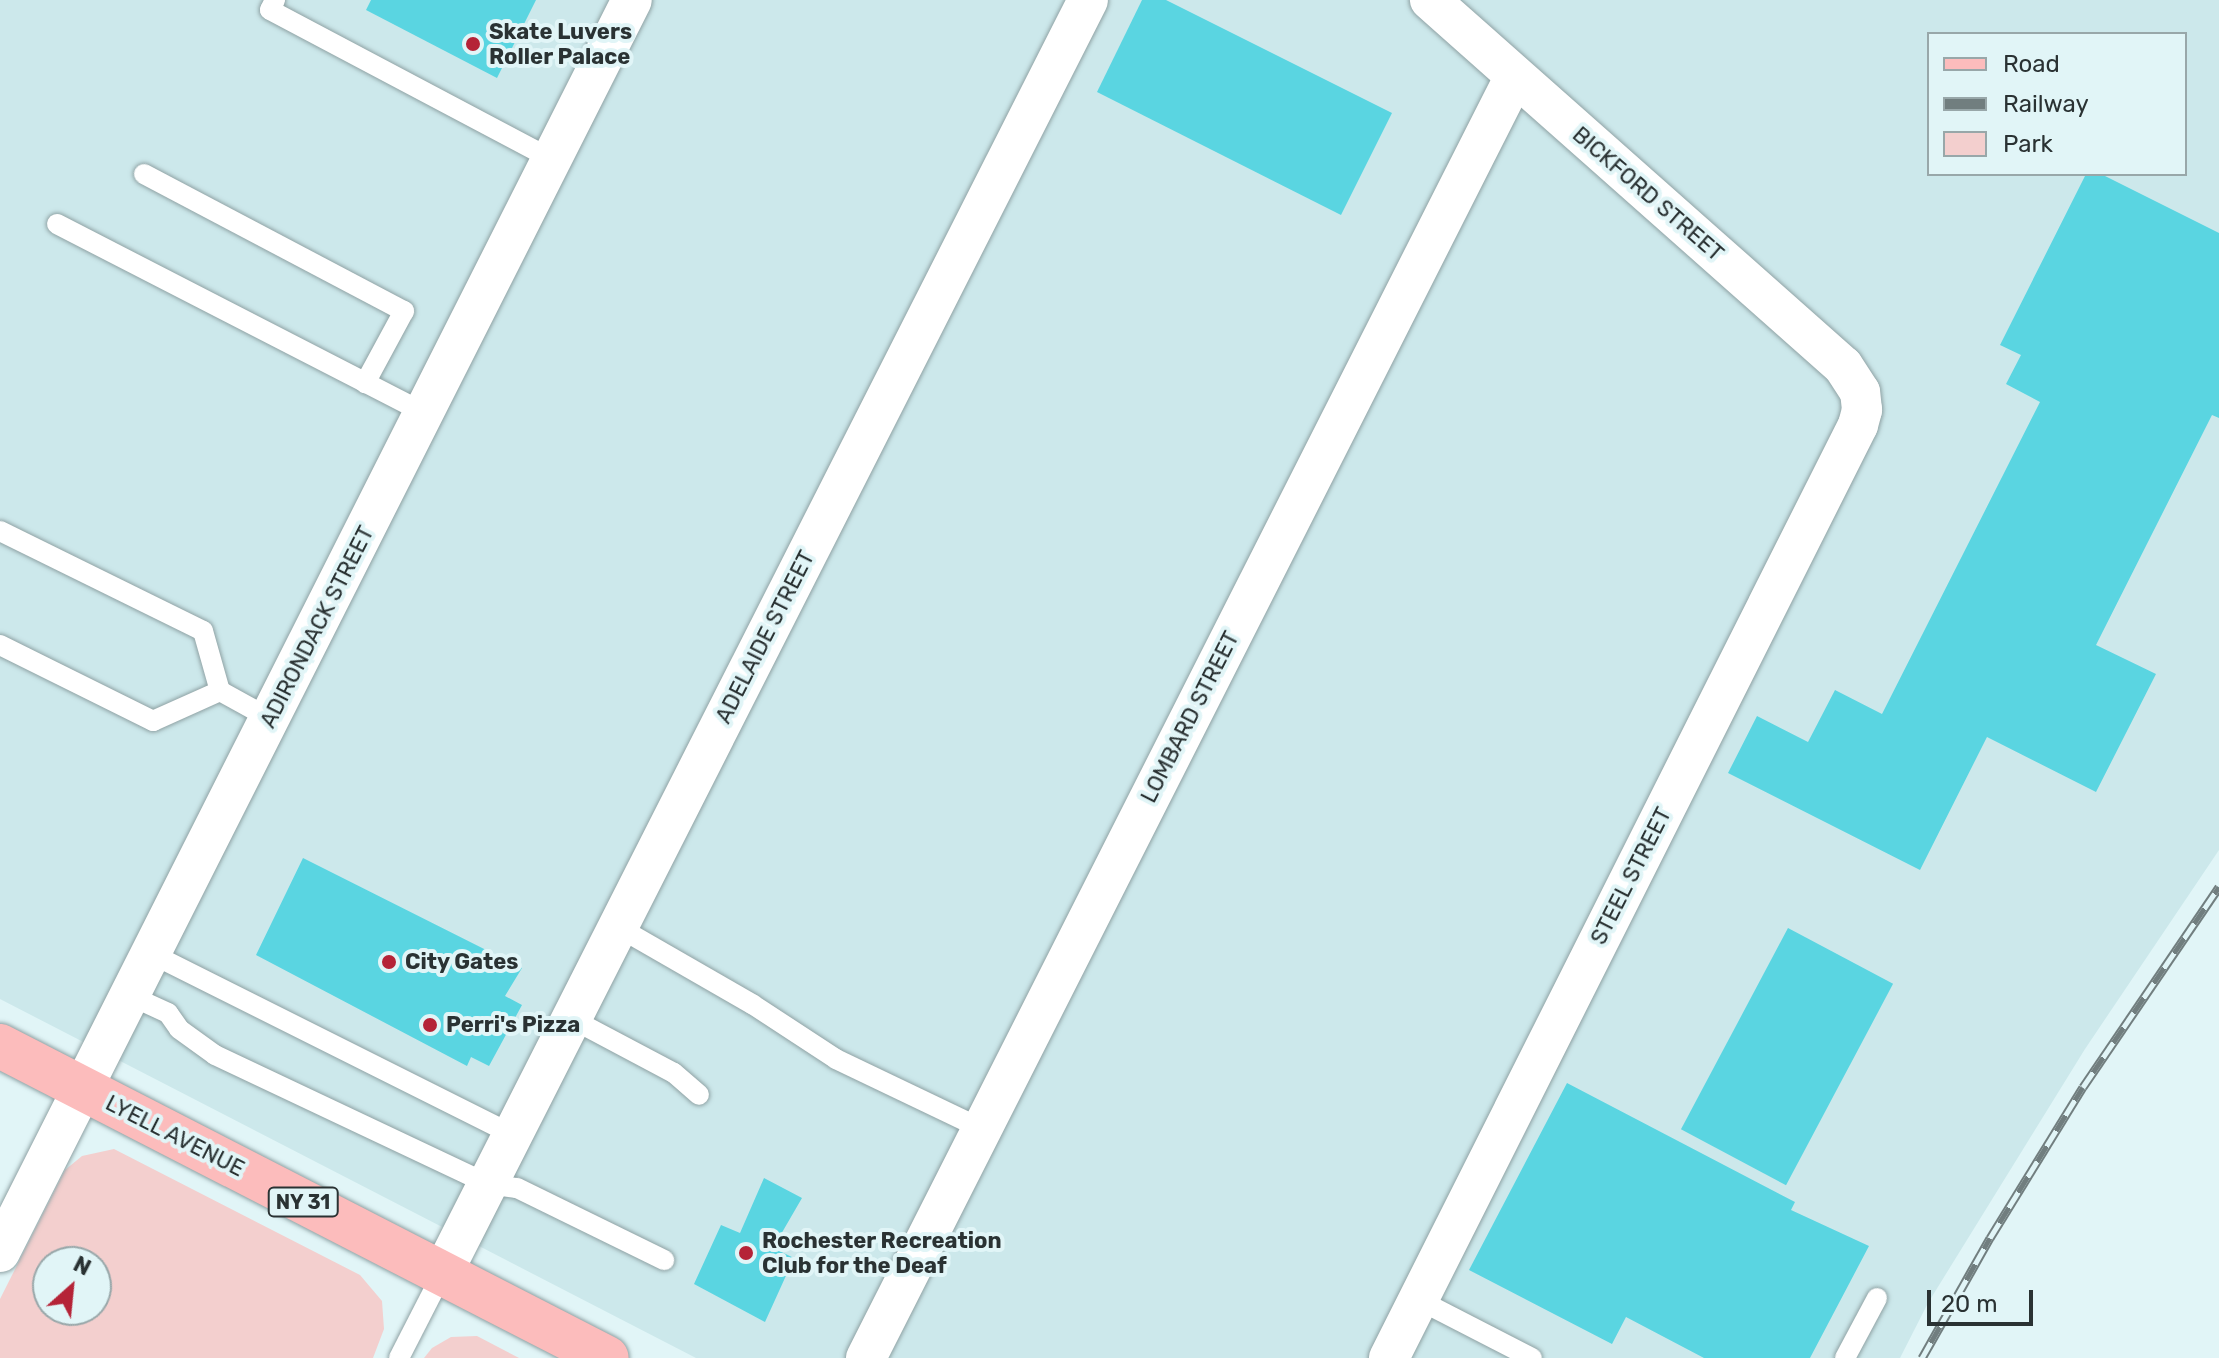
<!DOCTYPE html>
<html>
<head>
<meta charset="utf-8">
<style>
  body { margin:0 }
  #map { position:relative; width:2219px; height:1358px; overflow:hidden; background:#e1f5f7; font-family:Rubik,sans-serif }
  div>[style] { position:absolute }
  [style*='--x'] { left:calc(var(--x)*1px); top:calc(var(--y)*1px); width:calc(var(--w)*1px); rotate:calc(var(--a)*1deg) }
  .built>* { inset:0; background:#cce8eb }
  .green>* { inset:0; background:#f3cfce }
  .building>* { inset:0; background:#5ad5e1; transform-origin:0 0 }
  .roads { filter:drop-shadow(0 0 2px #8fa2a4) drop-shadow(0 0 2px #8fa2a4) }
  .service>* { height:20px; margin:-10px; padding:0 10px; transform-origin:10px; border-radius:10px; background:#fff }
  .minor>* { height:40px; margin:-20px; padding:0 20px; transform-origin:20px; border-radius:20px; background:#fff }
  .primary>* { height:44px; margin:-22px; padding:0 22px; transform-origin:22px; border-radius:22px; background:#fcbcbc }
  .rail>* { height:9px; margin-top:-4.5px; transform-origin:0; background:repeating-linear-gradient(90deg,#e1f5f7 0 18px,#717e7f 0 36px); box-sizing:border-box; border-block:2px solid #717e7f }
  .dots>* { width:22px; height:22px; translate:-50% -50%; box-sizing:border-box; border:4px solid #e1f5f7; border-radius:50% }
  span { translate:-50% -50%; white-space:nowrap; text-align:center; line-height:1.15; -webkit-text-stroke:8px #e1f5f7; paint-order:stroke }
  .shield-label span { padding:2px 6px; background:#e1f5f7; border:2px solid; border-radius:6px; -webkit-text-stroke-width:0 }
  .shield-label { font-size:20px; color:#2a3233; font-weight:700 }
  .poi-label { font-size:22px; color:#2a3233; font-weight:700 }
  .left { translate:0 -50%; text-align:left }
  .street-label { font-size:22px; color:#2a3233 }
  .legend { position:absolute; left:1927px; top:32px; width:260px; height:144px; box-sizing:border-box; background:#e1f5f7; border:2px solid #98a7a9; margin:0; padding:10px 14px; list-style:none; font-size:24px; color:#2a3233 }
  .legend li { display:flex; align-items:center; gap:16px; height:40px }
  .legend b { width:40px; border:2px solid #98a7a9 }
  .north { position:absolute; left:32px; top:1246px; width:80px; height:80px; box-sizing:border-box; background:#e1f5f7; border:2px solid #98a7a9; border-radius:50%; rotate:27deg; font-size:22px; font-weight:700; line-height:32px; text-align:center; color:#2a3233 }
  .north::after { content:''; display:block; margin:auto; width:28px; height:36px; background:#b52337; clip-path:polygon(50% 0,100% 100%,50% 72%,0 100%) }
  .scale { position:absolute; left:1927px; top:1290px; width:106px; height:36px; box-sizing:border-box; border:4px solid #2a3233; border-top:0; padding-left:10px; font-size:24px; line-height:28px; white-space:nowrap; color:#2a3233; -webkit-text-stroke:6px #e1f5f7; paint-order:stroke }
</style>
</head>
<body>
<div id="map">
  <div class="built">
    <i style="clip-path:polygon(evenodd,0 0,2219px 0,2219px 850px,2085px 1049px,1928px 1303px,1900px 1358px,696px 1358px,0 999px,0 0,1929px 34px,2185px 34px,2185px 174px,1929px 174px,1929px 34px)"></i>
  </div>
  <div class="green">
    <i style="clip-path:polygon(evenodd,114px 1149px,360px 1275px,382px 1301px,384px 1329px,373px 1358px,0 1358px,0 1299px,65px 1170px,82px 1156px,114px 1149px,48px 1262px,96px 1262px,96px 1310px,48px 1310px,48px 1262px)"></i>
    <i style="clip-path:polygon(477px 1336px,519px 1358px,424px 1358px,432px 1348px,451px 1337px)"></i>
  </div>
  <div class="building">
    <i style="clip-path:polygon(371px 0,536px 0,497px 78px,366px 10px)"></i>
    <i style="clip-path:polygon(1142px 0,1166px 0,1392px 113px,1341px 215px,1097px 92px)"></i>
    <i style="clip-path:polygon(2086px 174px,2101px 174px,2219px 233px,2219px 418px,2212px 415px,2096px 645px,2156px 674px,2096px 792px,1987px 737px,1920px 870px,1728px 773px,1757px 716px,1808px 742px,1835px 690px,1882px 714px,2040px 402px,2006px 384px,2021px 355px,2000px 345px)"></i>
    <i style="clip-path:polygon(303px 858px,522px 968px,505px 996px,522px 1005px,489px 1066px,471px 1057px,467px 1066px,256px 955px)"></i>
    <i style="left:1788px;top:928px;width:119px;height:228px;rotate:28deg"></i>
    <i style="clip-path:polygon(1567px 1083px,1795px 1202px,1791px 1210px,1869px 1246px,1810px 1358px,1704px 1358px,1626px 1317px,1612px 1344px,1469px 1270px)"></i>
    <i style="clip-path:polygon(764px 1178px,802px 1198px,773px 1248px,794px 1258px,765px 1322px,694px 1284px,721px 1225px,740px 1233px)"></i>
  </div>
  <div class="roads">
    <div class="service">
      <i style="--x:275;--y:0;--w:11;--a:117"></i>
      <i style="--x:270;--y:10;--w:319;--a:27.9"></i>
      <i style="--x:144;--y:174;--w:294;--a:27.8"></i>
      <i style="--x:404;--y:311;--w:82;--a:118.4"></i>
      <i style="--x:57;--y:224;--w:413;--a:27.2"></i>
      <i style="--x:0;--y:531;--w:226;--a:26.2"></i>
      <i style="--x:203;--y:631;--w:62;--a:74.2"></i>
      <i style="--x:220;--y:691;--w:58;--a:28.8"></i>
      <i style="--x:0;--y:645;--w:171;--a:26.4"></i>
      <i style="--x:153;--y:721;--w:73;--a:-24.1"></i>
      <i style="--x:618;--y:927;--w:155;--a:29.9"></i>
      <i style="--x:752;--y:1004;--w:100;--a:33.2"></i>
      <i style="--x:836;--y:1059;--w:162;--a:25.6"></i>
      <i style="--x:152;--y:954;--w:404;--a:26.6"></i>
      <i style="--x:131;--y:996;--w:41;--a:24.7"></i>
      <i style="--x:168;--y:1013;--w:19;--a:55"></i>
      <i style="--x:179;--y:1029;--w:44;--a:35.8"></i>
      <i style="--x:215;--y:1055;--w:302;--a:25.3"></i>
      <i style="--x:488;--y:1184;--w:29;--a:8"></i>
      <i style="--x:517;--y:1188;--w:164;--a:26.1"></i>
      <i style="--x:572;--y:1019;--w:115;--a:27.9"></i>
      <i style="--x:674;--y:1073;--w:33;--a:41"></i>
      <i style="--x:1419;--y:1300;--w:127;--a:27.2"></i>
      <i style="--x:399;--y:1358;--w:94;--a:-62.9"></i>
      <i style="--x:1845;--y:1358;--w:68;--a:-61.9"></i>
    </div>
    <div class="minor">
      <i style="--x:0;--y:1252;--w:1402;--a:-63.22"></i>
      <i style="--x:442;--y:1274;--w:1428;--a:-63.11"></i>
      <i style="--x:866;--y:1358;--w:1437;--a:-63.15"></i>
      <i style="--x:1389;--y:1358;--w:1044;--a:-63.31"></i>
      <i style="--x:1858;--y:425;--w:16;--a:-75"></i>
      <i style="--x:1862;--y:410;--w:18;--a:-96"></i>
      <i style="--x:1860;--y:392;--w:31;--a:-123"></i>
      <i style="--x:1843;--y:366;--w:552;--a:-138.45"></i>
    </div>
    <div class="primary">
      <i style="--x:0;--y:1046;--w:682;--a:27.2"></i>
    </div>
  </div>
  <div class="rail">
    <i style="--x:1922;--y:1358;--w:138;--a:-60.5"></i>
    <i style="--x:1990;--y:1238;--w:177;--a:-58.4"></i>
    <i style="--x:2083;--y:1087;--w:242;--a:-55.8"></i>
  </div>
  <div class="dots">
    <i style="left:473px;top:44px;background:#b52337"></i>
    <i style="left:389px;top:962px;background:#b52337"></i>
    <i style="left:430px;top:1025px;background:#b52337"></i>
    <i style="left:746px;top:1253px;background:#b52337"></i>
  </div>
  <div class="shield-label">
    <span style="left:303px;top:1202px">NY 31</span>
  </div>
  <div class="poi-label">
    <span class="left" style="left:489px;top:44px">Skate Luvers<br>Roller Palace</span>
    <span class="left" style="left:405px;top:962px">City Gates</span>
    <span class="left" style="left:446px;top:1025px">Perri's Pizza</span>
    <span class="left" style="left:762px;top:1253px">Rochester Recreation<br>Club for the Deaf</span>
  </div>
  <div class="street-label">
    <span style="left:1648px;top:194px;rotate:41deg">BICKFORD STREET</span>
    <span style="left:317px;top:627px;rotate:-63deg">ADIRONDACK STREET</span>
    <span style="left:765px;top:637px;rotate:-63deg">ADELAIDE STREET</span>
    <span style="left:1190px;top:717px;rotate:-63deg">LOMBARD STREET</span>
    <span style="left:1631px;top:876px;rotate:-63deg">STEEL STREET</span>
    <span style="left:175px;top:1136px;rotate:27deg">LYELL AVENUE</span>
  </div>
  <ul class="legend">
  <li><b style="height:10px;background:#fcbcbc"></b>Road</li>
  <li><b style="height:10px;background:#717e7f"></b>Railway</li>
  <li><b style="height:22px;background:#f3cfce"></b>Park</li>
  </ul>
  <div class="north">N</div>
  <div class="scale">20 m</div>
</div>
</body>
</html>
